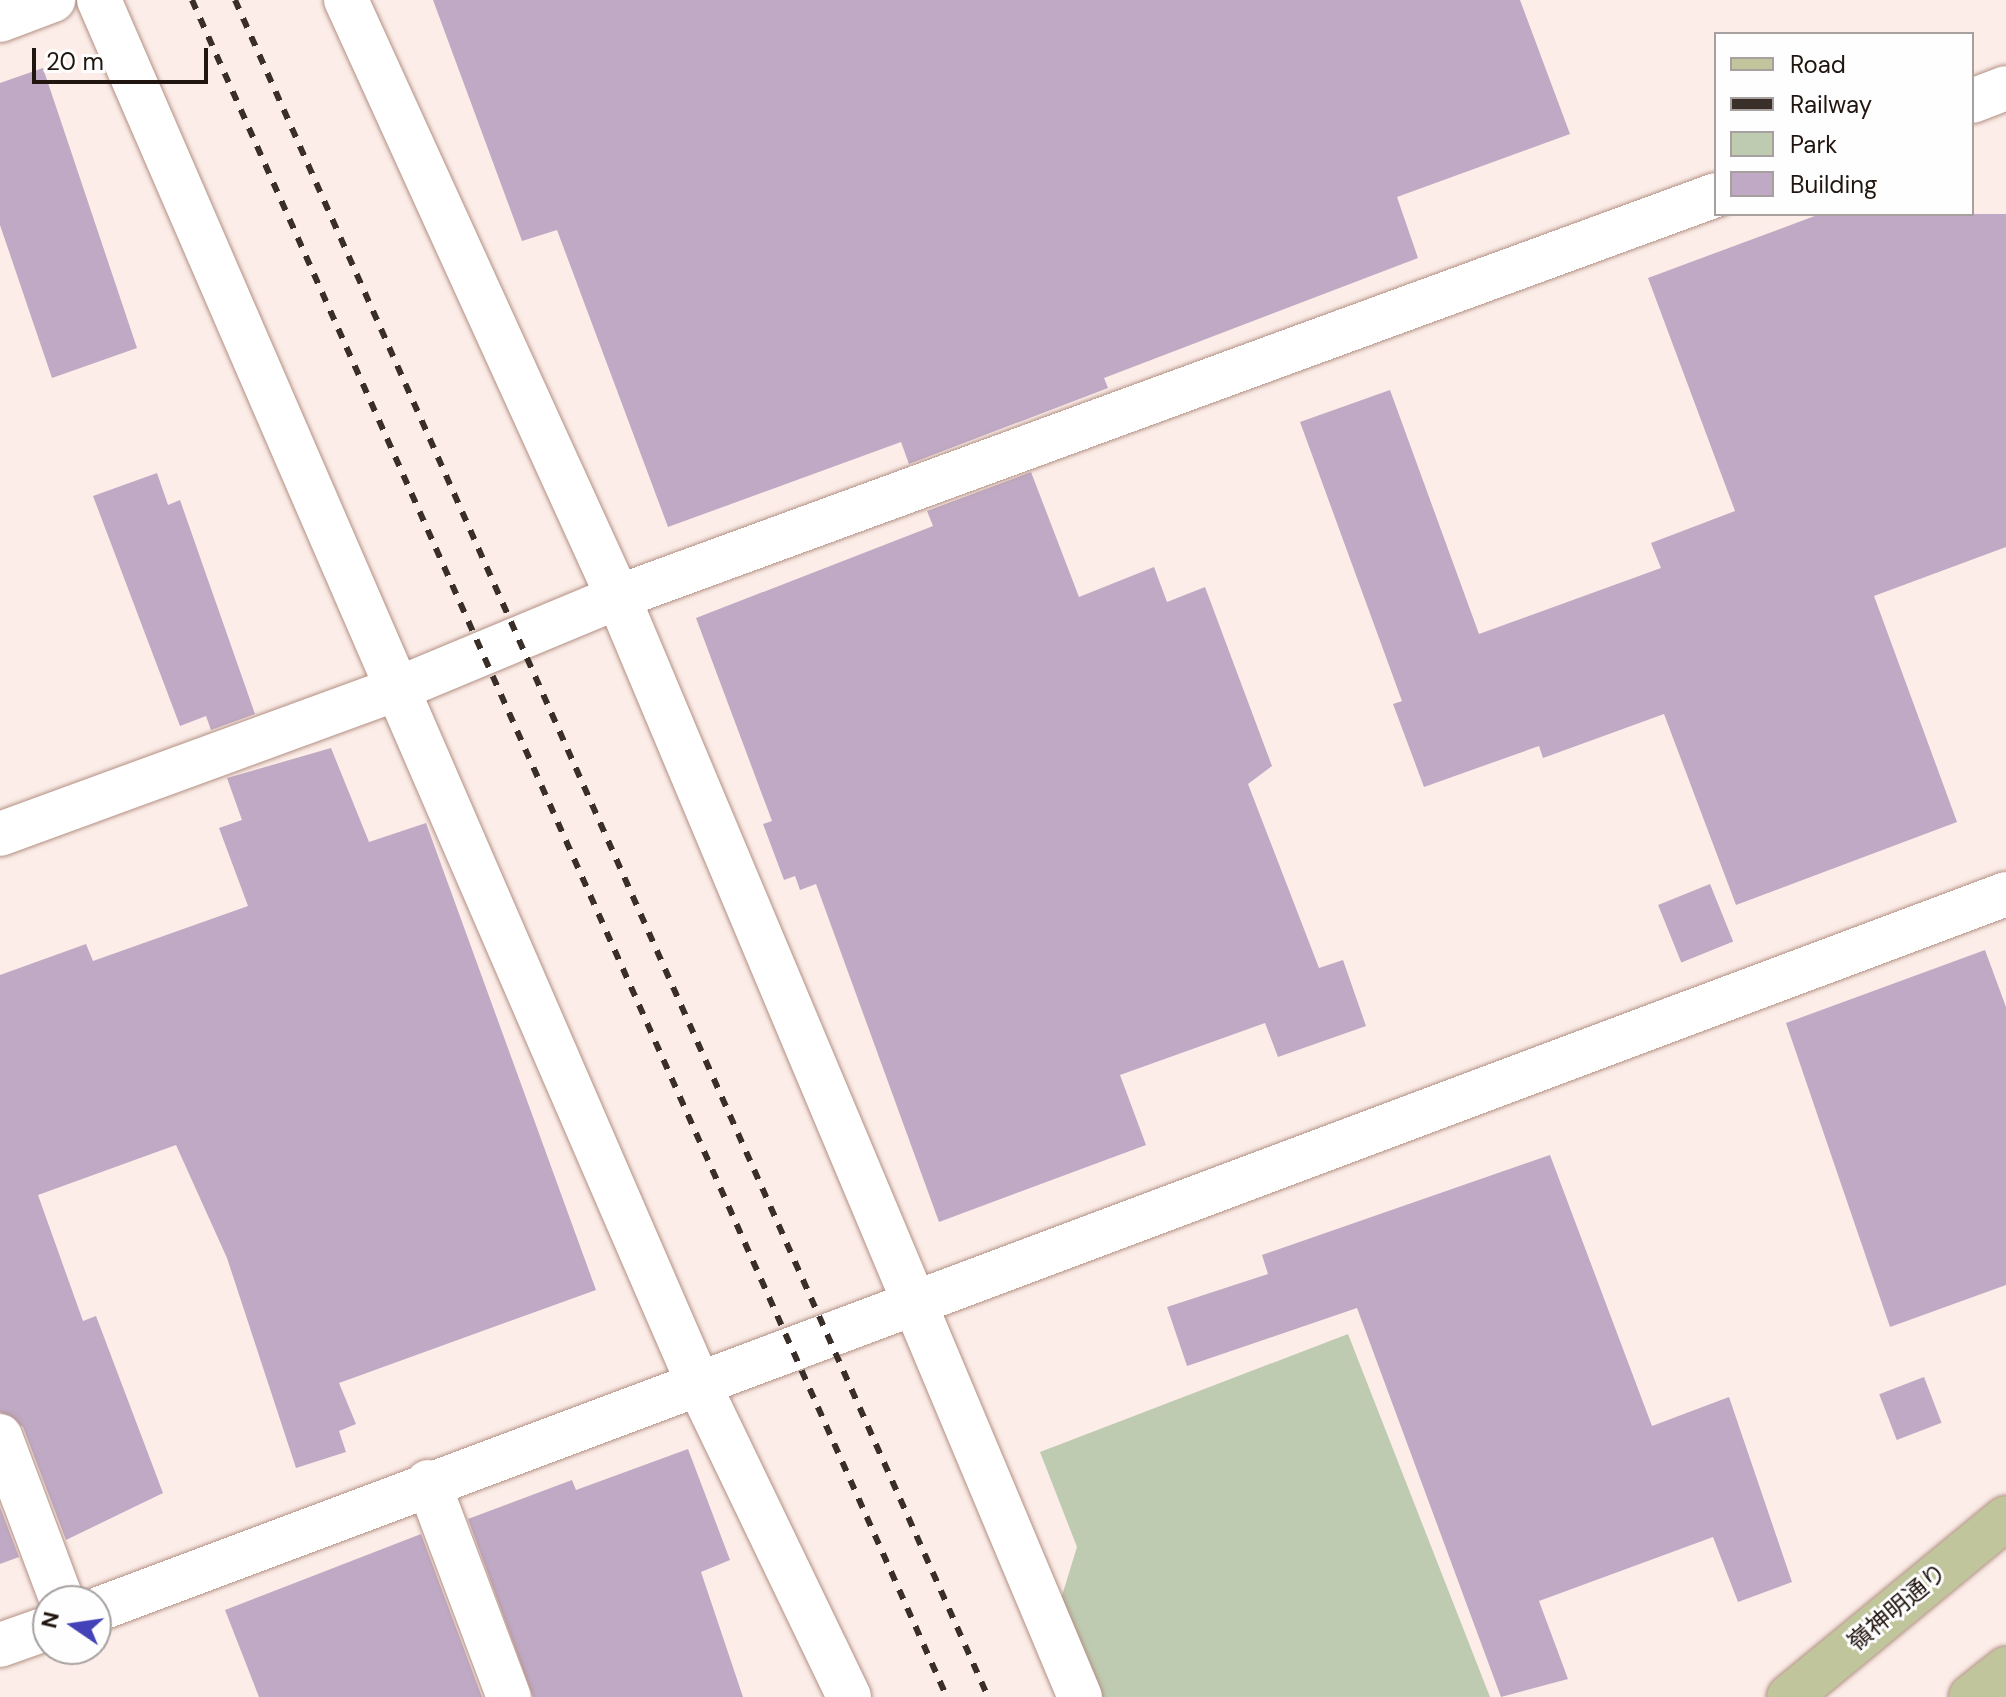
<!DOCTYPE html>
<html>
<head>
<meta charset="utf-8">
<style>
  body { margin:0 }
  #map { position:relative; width:2006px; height:1697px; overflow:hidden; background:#fcede8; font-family:"DM Sans","Noto Sans JP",sans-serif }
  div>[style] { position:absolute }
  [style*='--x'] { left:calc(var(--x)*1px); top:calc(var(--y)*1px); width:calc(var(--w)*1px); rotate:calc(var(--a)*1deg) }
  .green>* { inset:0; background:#becbb1 }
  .building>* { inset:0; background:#bfa9c4; transform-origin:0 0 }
  .roads { filter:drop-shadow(0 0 2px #b29084) drop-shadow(0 0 2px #b29084) }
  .minor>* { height:44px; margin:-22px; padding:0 22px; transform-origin:22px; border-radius:22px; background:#fff }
  .major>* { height:44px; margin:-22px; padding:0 22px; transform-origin:22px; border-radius:22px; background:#c0c59c }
  .rail>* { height:6px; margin-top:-3px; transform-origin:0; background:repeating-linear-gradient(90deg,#3a2e29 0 10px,transparent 0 20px) }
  span { translate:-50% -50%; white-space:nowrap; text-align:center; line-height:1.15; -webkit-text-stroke:6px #fefefe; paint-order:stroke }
  .street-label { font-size:24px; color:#211510 }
  .legend { position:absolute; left:1714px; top:32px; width:260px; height:184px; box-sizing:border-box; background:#fefefe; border:2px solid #a6a19f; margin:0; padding:10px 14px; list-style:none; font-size:24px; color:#211510 }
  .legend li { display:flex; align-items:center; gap:16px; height:40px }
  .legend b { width:40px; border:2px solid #a6a19f }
  .north { position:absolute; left:32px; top:1585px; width:80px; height:80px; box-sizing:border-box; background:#fefefe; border:2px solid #a6a19f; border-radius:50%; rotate:283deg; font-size:22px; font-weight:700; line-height:32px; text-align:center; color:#211510 }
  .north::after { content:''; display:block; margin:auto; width:28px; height:36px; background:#4342b8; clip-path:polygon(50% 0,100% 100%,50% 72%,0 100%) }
  .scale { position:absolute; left:32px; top:48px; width:176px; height:36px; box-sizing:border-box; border:4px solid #211510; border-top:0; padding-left:10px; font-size:24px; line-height:28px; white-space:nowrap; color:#211510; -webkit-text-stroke:6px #fefefe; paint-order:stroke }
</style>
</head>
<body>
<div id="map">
  <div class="green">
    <i style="clip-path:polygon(1348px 1334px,1490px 1697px,1102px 1697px,1060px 1602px,1077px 1547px,1040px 1452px)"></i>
  </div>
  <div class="building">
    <i style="clip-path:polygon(433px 0,1520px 0,1570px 134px,1397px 197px,1418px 258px,1104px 378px,1108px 388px,909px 464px,901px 442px,668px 527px,557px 230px,522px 241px)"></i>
    <i style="clip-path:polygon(43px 68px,137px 348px,52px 378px,0 225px,0 83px)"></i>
    <i style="clip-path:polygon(1820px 214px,2006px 214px,2006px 547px,1874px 596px,1957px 822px,1736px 905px,1664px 714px,1543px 758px,1539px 746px,1424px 787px,1393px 704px,1402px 701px,1300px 422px,1390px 390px,1479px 634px,1661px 568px,1651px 543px,1735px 511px,1648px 278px)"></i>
    <i style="clip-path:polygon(1031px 472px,1079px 597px,1154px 567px,1167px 602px,1205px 587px,1272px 766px,1248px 784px,1319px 968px,1343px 960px,1366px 1026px,1278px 1057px,1265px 1023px,1120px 1075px,1146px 1145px,939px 1222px,816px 884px,800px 890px,795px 876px,784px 880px,763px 824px,772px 821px,696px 618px,933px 526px,927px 511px)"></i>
    <i style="clip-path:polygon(157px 473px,168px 505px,180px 500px,255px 714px,211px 730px,206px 716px,180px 726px,93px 496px)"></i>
    <i style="clip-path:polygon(331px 748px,369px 842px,426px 823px,596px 1290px,339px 1383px,356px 1424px,339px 1431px,346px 1452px,296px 1468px,227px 1258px,176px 1145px,38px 1195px,83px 1321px,96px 1316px,163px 1493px,66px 1540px,23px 1427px,0 1412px,0 975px,86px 944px,93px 961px,248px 906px,219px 828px,242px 820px,227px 778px)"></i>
    <i style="left:1710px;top:884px;width:62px;height:56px;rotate:68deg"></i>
    <i style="clip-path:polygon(1985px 950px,2006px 1007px,2006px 1285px,1890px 1327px,1786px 1023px)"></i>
    <i style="clip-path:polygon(1550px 1155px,1652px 1426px,1729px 1397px,1792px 1582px,1738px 1602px,1713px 1537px,1539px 1601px,1568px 1679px,1501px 1697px,1357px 1308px,1187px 1366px,1167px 1307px,1268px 1274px,1262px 1255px)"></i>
    <i style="left:1924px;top:1377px;width:49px;height:48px;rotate:69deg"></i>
    <i style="clip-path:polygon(688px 1449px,730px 1560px,701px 1572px,743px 1697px,533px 1697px,468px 1519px,572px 1480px,576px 1490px)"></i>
    <i style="clip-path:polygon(0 1507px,19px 1557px,0 1564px)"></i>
    <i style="clip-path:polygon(421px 1534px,482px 1697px,259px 1697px,225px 1610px)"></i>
  </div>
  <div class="roads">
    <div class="minor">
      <i style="--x:99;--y:0;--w:1507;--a:66.58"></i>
      <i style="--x:698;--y:1383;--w:348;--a:64.3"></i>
      <i style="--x:346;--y:0;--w:656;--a:65.51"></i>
      <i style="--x:618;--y:597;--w:1193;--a:67.22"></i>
      <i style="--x:0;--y:20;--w:57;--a:-20.7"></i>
      <i style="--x:1972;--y:101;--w:36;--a:-21"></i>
      <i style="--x:0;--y:834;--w:423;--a:-20.1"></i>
      <i style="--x:397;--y:689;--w:239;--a:-22.6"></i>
      <i style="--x:618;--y:597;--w:1169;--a:-20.11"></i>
      <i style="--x:0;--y:1436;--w:176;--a:69.4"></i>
      <i style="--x:428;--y:1482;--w:230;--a:69.4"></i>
      <i style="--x:96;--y:1610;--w:2040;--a:-20.55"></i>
      <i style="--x:0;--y:1645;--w:51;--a:-19.5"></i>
    </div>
    <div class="major">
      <i style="--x:1789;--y:1697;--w:281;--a:-39.5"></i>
      <i style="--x:1971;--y:1697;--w:45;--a:-38.7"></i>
    </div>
  </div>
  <div class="rail">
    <i style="--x:192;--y:0;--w:1857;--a:66.02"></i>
    <i style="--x:235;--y:0;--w:1857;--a:66.07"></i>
  </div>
  <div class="street-label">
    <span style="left:1897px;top:1607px;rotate:-40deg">嶺神明通り</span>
  </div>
  <ul class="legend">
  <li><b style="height:10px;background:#c0c59c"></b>Road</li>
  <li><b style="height:10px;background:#3a2e29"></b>Railway</li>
  <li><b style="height:22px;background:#becbb1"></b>Park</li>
  <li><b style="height:22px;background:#bfa9c4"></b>Building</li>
  </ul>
  <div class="north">N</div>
  <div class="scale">20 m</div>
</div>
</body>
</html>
